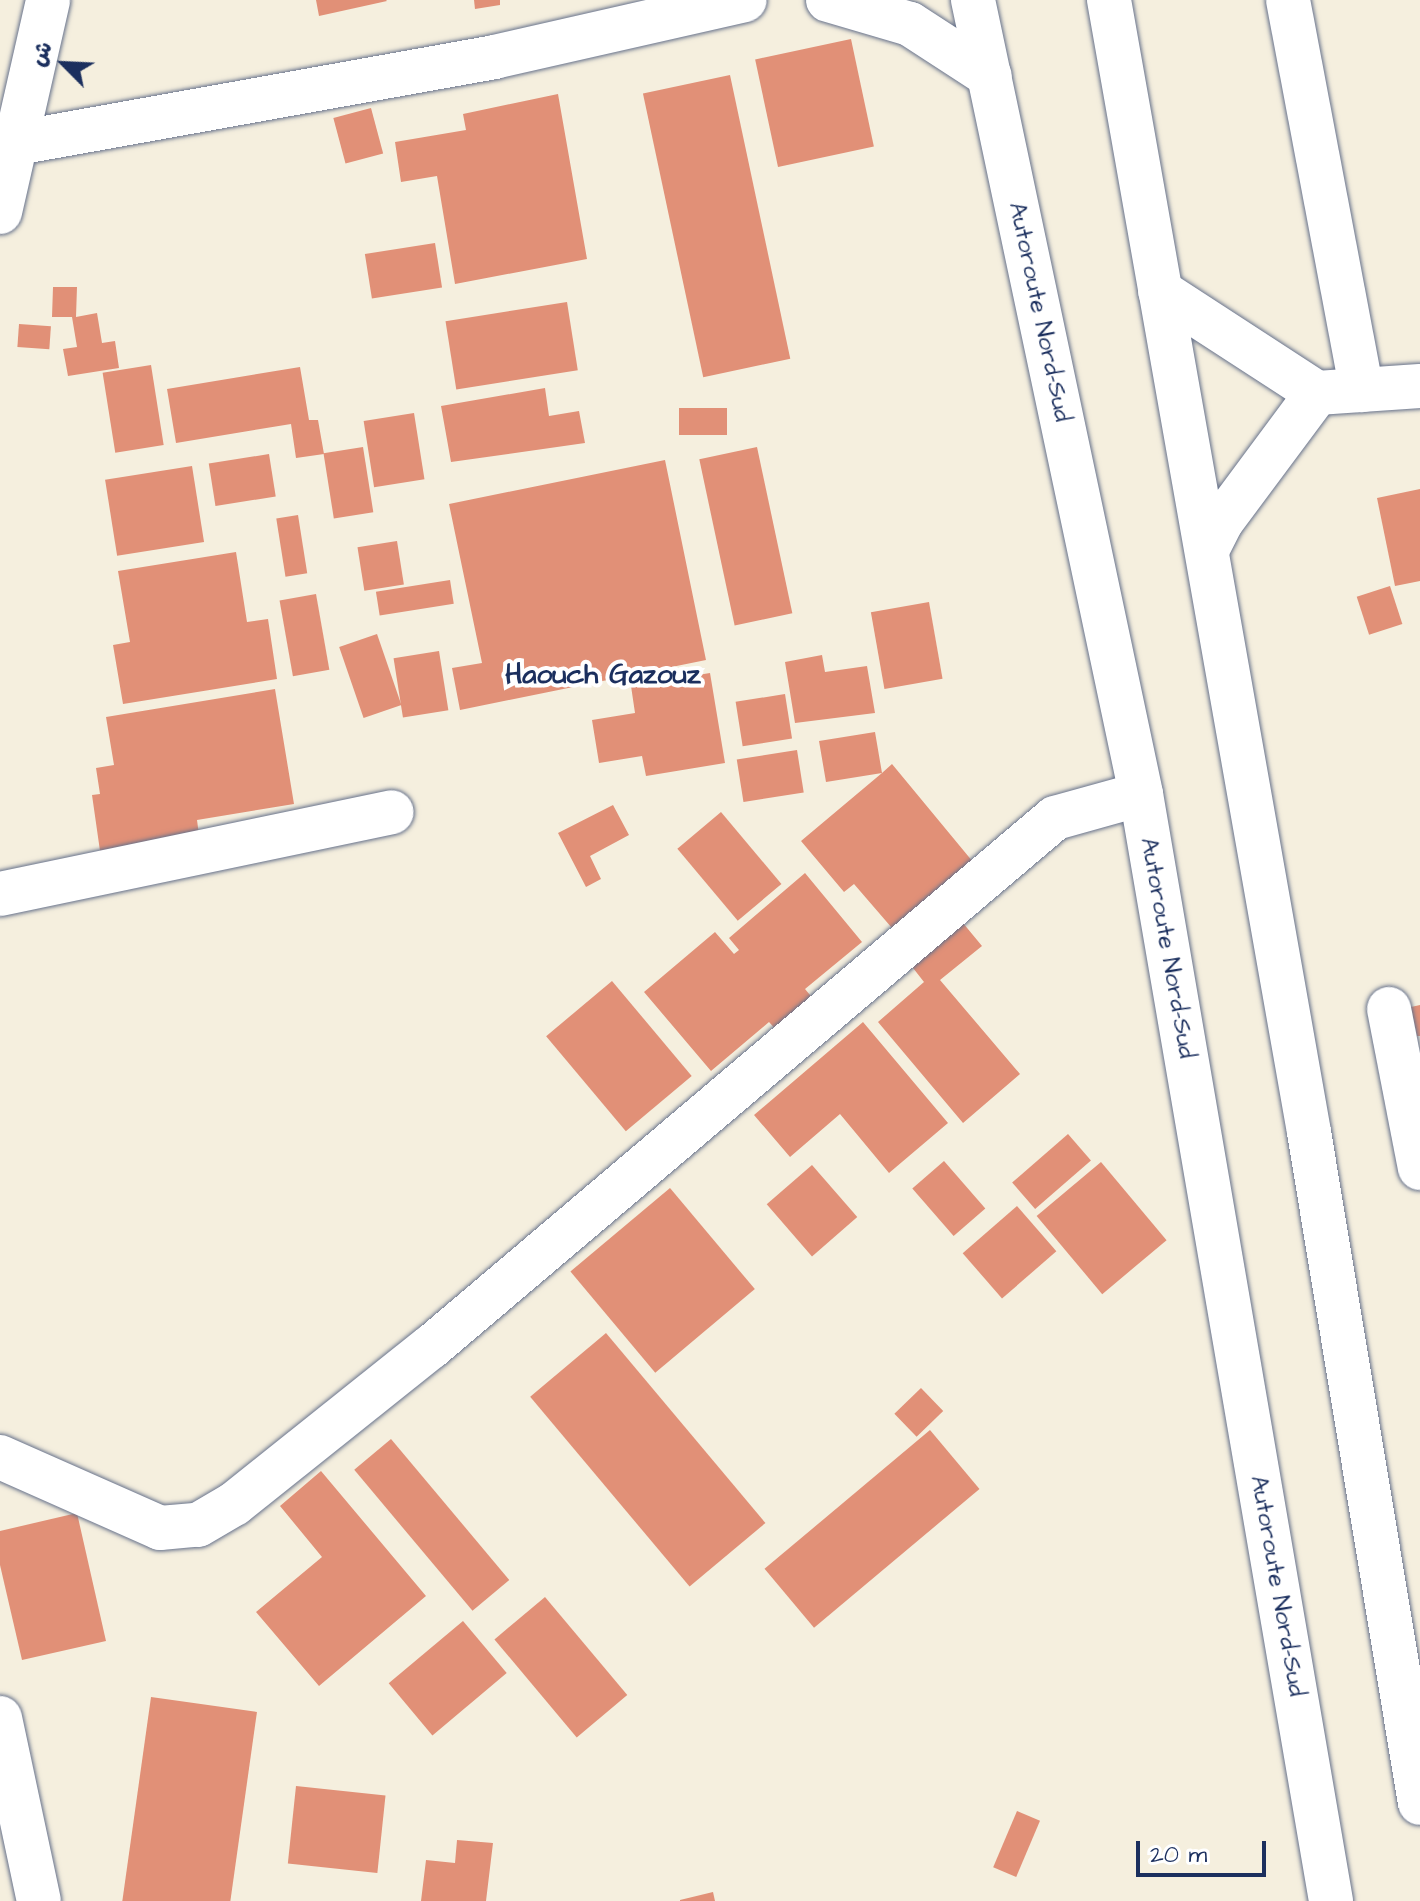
<!DOCTYPE html>
<html>
<head>
<meta charset="utf-8">
<style>
  body { margin:0 }
  #map { position:relative; width:1420px; height:1901px; overflow:hidden; background:#f5efde; font-family:"Architects Daughter","Playpen Sans Arabic",sans-serif }
  div>[style] { position:absolute }
  [style*='--x'] { left:calc(var(--x)*1px); top:calc(var(--y)*1px); width:calc(var(--w)*1px); rotate:calc(var(--a)*1deg) }
  .building>* { inset:0; background:#e19077; transform-origin:0 0 }
  .roads { filter:drop-shadow(0 0 2px #67728b) drop-shadow(0 0 2px #67728b) }
  .minor>* { height:44px; margin:-22px; padding:0 22px; transform-origin:22px; border-radius:22px; background:#fff }
  .highway>* { height:44px; margin:-22px; padding:0 22px; transform-origin:22px; border-radius:22px; background:#fff }
  span { translate:-50% -50%; white-space:nowrap; text-align:center; line-height:1.15; -webkit-text-stroke:8px #fff; paint-order:stroke }
  .street-label { font-size:24px; color:#1b2f5e }
  .quarter-label { font-size:28px; color:#1b2f5e; font-weight:700 }
  .north { position:absolute; left:24px; top:24px; width:80px; height:80px; -webkit-text-stroke:6px #fff; paint-order:stroke; rotate:294deg; font-size:22px; font-weight:700; line-height:32px; text-align:center; color:#1b2f5e }
  .north::after { content:''; display:block; margin:auto; width:28px; height:36px; background:#1b2f5e; clip-path:polygon(50% 0,100% 100%,50% 72%,0 100%) }
  .scale { position:absolute; left:1136px; top:1841px; width:130px; height:36px; box-sizing:border-box; border:4px solid #1b2f5e; border-top:0; padding-left:10px; font-size:24px; line-height:28px; white-space:nowrap; color:#1b2f5e; -webkit-text-stroke:6px #fff; paint-order:stroke }
</style>
</head>
<body>
<div id="map">
  <div class="building">
    <i style="clip-path:polygon(316px 0,386px 0,387px 1px,319px 16px)"></i>
    <i style="clip-path:polygon(474px 0,500px 0,500px 5px,475px 9px)"></i>
    <i style="left:851px;top:39px;width:110px;height:98px;rotate:78deg"></i>
    <i style="left:730px;top:75px;width:290px;height:89px;rotate:78deg"></i>
    <i style="clip-path:polygon(558px 94px,587px 259px,455px 284px,437px 176px,401px 182px,395px 142px,466px 130px,463px 114px)"></i>
    <i style="left:371px;top:108px;width:47px;height:39px;rotate:75deg"></i>
    <i style="left:435px;top:243px;width:45px;height:71px;rotate:81deg"></i>
    <i style="clip-path:polygon(53px 287px,77px 287px,76px 317px,97px 313px,102px 343px,115px 341px,119px 368px,68px 376px,63px 349px,77px 347px,72px 317px,52px 317px)"></i>
    <i style="left:567px;top:302px;width:69px;height:123px;rotate:81deg"></i>
    <i style="left:19px;top:324px;width:32px;height:23px;rotate:4deg"></i>
    <i style="left:151px;top:365px;width:81px;height:49px;rotate:81deg"></i>
    <i style="clip-path:polygon(300px 367px,309px 420px,318px 420px,324px 454px,296px 458px,291px 424px,176px 443px,167px 389px)"></i>
    <i style="clip-path:polygon(545px 388px,549px 416px,579px 411px,585px 443px,451px 462px,441px 406px)"></i>
    <i style="left:727px;top:408px;width:27px;height:48px;rotate:90deg"></i>
    <i style="left:414px;top:413px;width:67px;height:51px;rotate:81deg"></i>
    <i style="left:363px;top:447px;width:66px;height:40px;rotate:81deg"></i>
    <i style="left:757px;top:447px;width:170px;height:59px;rotate:78deg"></i>
    <i style="left:269px;top:454px;width:43px;height:61px;rotate:81deg"></i>
    <i style="clip-path:polygon(665px 460px,706px 660px,460px 710px,452px 668px,482px 663px,449px 504px)"></i>
    <i style="left:192px;top:466px;width:77px;height:88px;rotate:81deg"></i>
    <i style="clip-path:polygon(1420px 489px,1420px 581px,1395px 586px,1377px 498px)"></i>
    <i style="left:298px;top:515px;width:59px;height:22px;rotate:81deg"></i>
    <i style="left:397px;top:541px;width:44px;height:40px;rotate:81deg"></i>
    <i style="clip-path:polygon(236px 552px,247px 622px,268px 619px,277px 679px,123px 704px,113px 645px,130px 642px,118px 571px)"></i>
    <i style="left:450px;top:580px;width:24px;height:75px;rotate:81deg"></i>
    <i style="left:1390px;top:586px;width:40px;height:35px;rotate:72deg"></i>
    <i style="left:316px;top:594px;width:77px;height:37px;rotate:80deg"></i>
    <i style="left:929px;top:602px;width:78px;height:59px;rotate:80deg"></i>
    <i style="left:377px;top:634px;width:75px;height:40px;rotate:71deg"></i>
    <i style="left:439px;top:651px;width:60px;height:46px;rotate:81deg"></i>
    <i style="clip-path:polygon(822px 655px,825px 672px,867px 666px,875px 713px,795px 723px,785px 662px)"></i>
    <i style="clip-path:polygon(710px 673px,725px 763px,646px 776px,642px 756px,599px 763px,592px 720px,635px 713px,631px 686px)"></i>
    <i style="clip-path:polygon(275px 689px,294px 804px,197px 820px,199px 835px,100px 851px,92px 795px,100px 794px,96px 768px,114px 765px,106px 717px)"></i>
    <i style="left:785px;top:694px;width:45px;height:50px;rotate:81deg"></i>
    <i style="clip-path:polygon(875px 732px,882px 773px,892px 764px,978px 868px,898px 935px,854px 884px,844px 892px,801px 841px,882px 773px,826px 782px,819px 741px)"></i>
    <i style="left:797px;top:750px;width:43px;height:61px;rotate:81deg"></i>
    <i style="clip-path:polygon(613px 805px,629px 835px,590px 856px,601px 879px,586px 887px,558px 833px)"></i>
    <i style="left:721px;top:812px;width:94px;height:57px;rotate:50deg"></i>
    <i style="clip-path:polygon(805px 873px,862px 942px,805px 989px,815px 1001px,778px 1032px,769px 1022px,711px 1071px,644px 992px,715px 932px,734px 954px,739px 950px,729px 938px)"></i>
    <i style="clip-path:polygon(958px 917px,982px 946px,940px 980px,1020px 1074px,963px 1123px,878px 1022px,924px 982px,906px 959px)"></i>
    <i style="left:612px;top:981px;width:124px;height:86px;rotate:50deg"></i>
    <i style="clip-path:polygon(1420px 1005px,1420px 1036px,1417px 1036px,1411px 1007px)"></i>
    <i style="clip-path:polygon(863px 1022px,948px 1123px,889px 1173px,840px 1114px,790px 1157px,754px 1115px)"></i>
    <i style="left:1068px;top:1134px;width:35px;height:74px;rotate:49deg"></i>
    <i style="left:944px;top:1161px;width:63px;height:42px;rotate:49deg"></i>
    <i style="left:1101px;top:1162px;width:102px;height:84px;rotate:50deg"></i>
    <i style="left:812px;top:1165px;width:69px;height:60px;rotate:49deg"></i>
    <i style="left:670px;top:1188px;width:132px;height:130px;rotate:50deg"></i>
    <i style="left:1017px;top:1206px;width:60px;height:72px;rotate:49deg"></i>
    <i style="left:606px;top:1333px;width:248px;height:99px;rotate:50deg"></i>
    <i style="left:921px;top:1388px;width:32px;height:37px;rotate:46deg"></i>
    <i style="left:930px;top:1430px;width:77px;height:216px;rotate:50deg"></i>
    <i style="left:391px;top:1439px;width:184px;height:48px;rotate:50deg"></i>
    <i style="clip-path:polygon(321px 1471px,426px 1596px,319px 1686px,256px 1612px,322px 1557px,280px 1506px)"></i>
    <i style="clip-path:polygon(77px 1513px,106px 1641px,22px 1660px,0 1565px,0 1531px)"></i>
    <i style="left:545px;top:1597px;width:128px;height:66px;rotate:50deg"></i>
    <i style="left:463px;top:1621px;width:68px;height:97px;rotate:50deg"></i>
    <i style="left:151px;top:1697px;width:107px;height:206px;rotate:8deg"></i>
    <i style="left:296px;top:1786px;width:90px;height:78px;rotate:6deg"></i>
    <i style="left:1017px;top:1811px;width:25px;height:61px;rotate:23deg"></i>
    <i style="clip-path:polygon(457px 1840px,493px 1843px,486px 1901px,421px 1901px,426px 1860px,455px 1863px)"></i>
    <i style="clip-path:polygon(713px 1892px,715px 1901px,680px 1901px,680px 1900px)"></i>
  </div>
  <div class="roads">
    <div class="minor">
      <i style="--x:828;--y:0;--w:85;--a:16.3"></i>
      <i style="--x:910;--y:24;--w:95;--a:33"></i>
      <i style="--x:1288;--y:0;--w:397;--a:79.3"></i>
      <i style="--x:17;--y:143;--w:485;--a:-10.2"></i>
      <i style="--x:494;--y:57;--w:257;--a:-12.8"></i>
      <i style="--x:0;--y:212;--w:217;--a:-77.2"></i>
      <i style="--x:1160;--y:291;--w:187;--a:33"></i>
      <i style="--x:1317;--y:393;--w:103;--a:-3.9"></i>
      <i style="--x:1207;--y:550;--w:33;--a:-63"></i>
      <i style="--x:1222;--y:521;--w:159;--a:-53.4"></i>
      <i style="--x:0;--y:894;--w:400;--a:-11.8"></i>
      <i style="--x:1389;--y:1009;--w:162;--a:79"></i>
      <i style="--x:0;--y:1457;--w:175;--a:23.9"></i>
      <i style="--x:160;--y:1528;--w:38;--a:-5"></i>
      <i style="--x:198;--y:1525;--w:42;--a:-30.3"></i>
      <i style="--x:234;--y:1504;--w:252;--a:-38.6"></i>
      <i style="--x:431;--y:1347;--w:818;--a:-40.29"></i>
      <i style="--x:1055;--y:818;--w:89;--a:-15.6"></i>
      <i style="--x:0;--y:1718;--w:187;--a:78"></i>
    </div>
    <div class="highway">
      <i style="--x:973;--y:0;--w:812;--a:78.05"></i>
      <i style="--x:1141;--y:794;--w:1123;--a:80.26"></i>
      <i style="--x:1109;--y:0;--w:1150;--a:79.98"></i>
      <i style="--x:1309;--y:1132;--w:680;--a:80.61"></i>
    </div>
  </div>
  <div class="street-label">
    <span style="left:1039px;top:312px;rotate:78deg">Autoroute Nord-Sud</span>
    <span style="left:1167px;top:948px;rotate:80deg">Autoroute Nord-Sud</span>
    <span style="left:1277px;top:1586px;rotate:80deg">Autoroute Nord-Sud</span>
  </div>
  <div class="quarter-label">
    <span style="left:603px;top:675px">Haouch Gazouz</span>
  </div>
  <div class="north">ش</div>
  <div class="scale">20 m</div>
</div>
</body>
</html>
